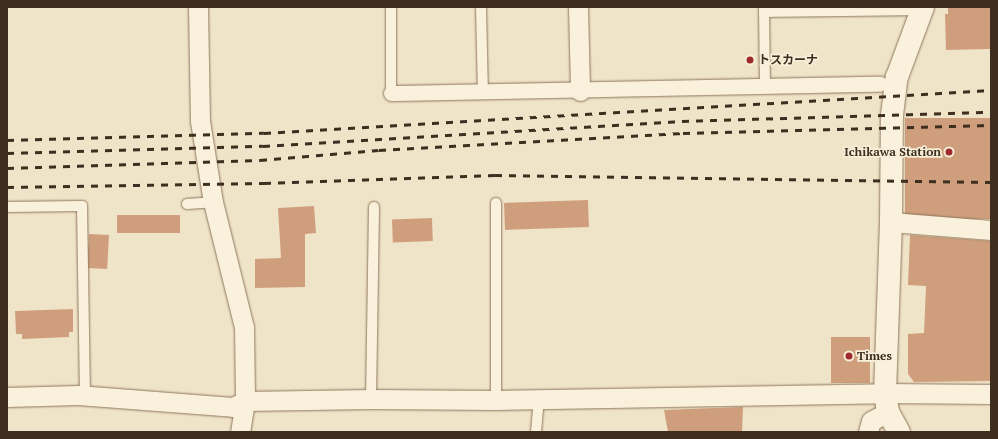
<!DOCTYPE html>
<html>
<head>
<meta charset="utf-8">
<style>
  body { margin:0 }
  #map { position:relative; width:998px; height:439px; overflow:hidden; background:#f0e4c8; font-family:"PT Serif","Noto Sans JP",serif }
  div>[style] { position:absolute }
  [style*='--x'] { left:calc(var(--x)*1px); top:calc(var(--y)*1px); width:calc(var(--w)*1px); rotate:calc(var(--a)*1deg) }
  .building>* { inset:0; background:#cf9f7d; transform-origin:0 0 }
  .roads { filter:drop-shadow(0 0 1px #8d765c) drop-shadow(0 0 1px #8d765c) }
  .service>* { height:10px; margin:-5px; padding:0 5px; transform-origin:5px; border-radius:5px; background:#faf1dc }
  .pedestrian>* { height:15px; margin:-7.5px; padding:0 7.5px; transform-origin:7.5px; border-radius:7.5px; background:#faf1dc }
  .minor>* { height:19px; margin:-9.5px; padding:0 9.5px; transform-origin:9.5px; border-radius:9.5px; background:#faf1dc }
  .tertiary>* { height:22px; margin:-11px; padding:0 11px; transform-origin:11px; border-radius:11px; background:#faf1dc }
  .rail>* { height:3px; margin-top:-1.5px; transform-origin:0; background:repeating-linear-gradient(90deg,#3d2e20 0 7px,transparent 0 14px) }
  .dots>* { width:11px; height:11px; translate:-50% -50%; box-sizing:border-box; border:2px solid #f7eed8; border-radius:50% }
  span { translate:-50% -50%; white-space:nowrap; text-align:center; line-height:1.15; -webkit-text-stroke:3.5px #f7eed8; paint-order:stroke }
  .poi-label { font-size:12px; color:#3d2e20; font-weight:700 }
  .left { translate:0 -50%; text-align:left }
  .right { translate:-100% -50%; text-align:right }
  .frame { position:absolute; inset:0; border:8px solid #3d2e20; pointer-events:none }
</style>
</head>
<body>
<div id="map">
  <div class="building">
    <i style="clip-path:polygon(948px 7px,991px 7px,991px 49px,946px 50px,945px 14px,948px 14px)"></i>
    <i style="left:991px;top:118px;width:101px;height:86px;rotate:90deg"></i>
    <i style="left:588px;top:200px;width:27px;height:84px;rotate:88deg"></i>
    <i style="clip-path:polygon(314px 206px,316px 233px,305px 234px,305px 287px,255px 288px,255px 259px,281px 258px,278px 208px)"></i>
    <i style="left:117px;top:215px;width:63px;height:18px"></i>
    <i style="left:432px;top:218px;width:23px;height:40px;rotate:88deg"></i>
    <i style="left:89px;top:234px;width:20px;height:34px;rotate:3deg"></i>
    <i style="clip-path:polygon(910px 235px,991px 241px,991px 381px,914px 382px,908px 374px,908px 334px,924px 333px,926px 286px,908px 285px)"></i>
    <i style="clip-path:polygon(73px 309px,73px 332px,69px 332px,69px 337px,22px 339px,22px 334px,16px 334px,15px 311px)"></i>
    <i style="left:831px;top:337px;width:39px;height:46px"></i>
    <i style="clip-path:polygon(743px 407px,742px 432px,668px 432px,664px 410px)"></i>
  </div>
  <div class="roads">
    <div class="service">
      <i style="--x:391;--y:7;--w:86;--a:90"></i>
      <i style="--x:481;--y:7;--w:85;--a:88.7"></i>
      <i style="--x:764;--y:7;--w:80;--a:89.3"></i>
      <i style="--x:764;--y:12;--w:158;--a:-0.7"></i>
      <i style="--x:187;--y:204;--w:26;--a:-4"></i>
      <i style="--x:7;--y:207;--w:75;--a:-0.8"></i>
      <i style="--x:82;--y:206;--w:189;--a:89.1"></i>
      <i style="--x:371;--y:399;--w:192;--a:-89.1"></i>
      <i style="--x:496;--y:400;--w:197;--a:-90"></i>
      <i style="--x:536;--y:432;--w:33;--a:-85"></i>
    </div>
    <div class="pedestrian">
      <i style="--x:391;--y:93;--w:489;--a:-1.1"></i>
    </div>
    <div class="minor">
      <i style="--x:198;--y:7;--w:114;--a:89"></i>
      <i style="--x:200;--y:121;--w:82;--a:80.9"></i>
      <i style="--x:213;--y:202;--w:129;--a:76.1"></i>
      <i style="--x:244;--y:327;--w:74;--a:89.2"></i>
      <i style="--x:245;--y:401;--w:31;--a:99"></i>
      <i style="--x:578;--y:7;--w:84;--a:88.6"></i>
      <i style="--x:891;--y:222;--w:100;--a:4.6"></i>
      <i style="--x:7;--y:397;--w:71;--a:-1.6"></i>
      <i style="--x:78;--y:395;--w:155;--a:4.4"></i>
      <i style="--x:233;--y:407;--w:13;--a:-27"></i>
      <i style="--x:245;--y:401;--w:126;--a:-0.9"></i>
      <i style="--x:371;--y:399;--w:125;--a:0.5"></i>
      <i style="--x:496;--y:400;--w:389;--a:-1"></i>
      <i style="--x:885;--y:393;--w:106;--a:0.5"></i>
      <i style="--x:868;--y:432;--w:11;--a:-75"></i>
      <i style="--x:871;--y:421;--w:19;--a:-28"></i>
    </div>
    <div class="tertiary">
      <i style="--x:899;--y:432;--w:23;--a:-119"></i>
      <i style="--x:888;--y:412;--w:19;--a:-99"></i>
      <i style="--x:885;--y:393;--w:171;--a:-88"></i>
      <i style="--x:891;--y:222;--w:107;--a:-89.5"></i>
      <i style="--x:892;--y:115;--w:38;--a:-83"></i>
      <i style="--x:897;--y:77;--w:75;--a:-69.6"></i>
    </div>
  </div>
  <div class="rail">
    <i style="--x:7;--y:140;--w:257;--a:-1.6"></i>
    <i style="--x:264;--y:133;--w:728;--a:-3.38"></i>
    <i style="--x:7;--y:153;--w:256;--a:-1.6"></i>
    <i style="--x:263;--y:146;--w:420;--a:-3.4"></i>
    <i style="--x:682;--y:121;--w:309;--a:-1.7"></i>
    <i style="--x:7;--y:168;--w:253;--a:-1.8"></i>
    <i style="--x:260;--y:160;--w:119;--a:-4.8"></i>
    <i style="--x:379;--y:150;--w:304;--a:-3.2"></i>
    <i style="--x:683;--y:133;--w:308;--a:-1.5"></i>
    <i style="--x:7;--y:187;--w:257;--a:-0.9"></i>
    <i style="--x:264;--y:183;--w:231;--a:-2"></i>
    <i style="--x:495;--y:175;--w:496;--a:0.8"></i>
  </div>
  <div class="dots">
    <i style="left:750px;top:60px;background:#9e2a2b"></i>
    <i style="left:949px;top:152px;background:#9e2a2b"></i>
    <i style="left:849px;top:356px;background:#9e2a2b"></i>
  </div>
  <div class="poi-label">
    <span class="left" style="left:758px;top:60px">トスカーナ</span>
    <span class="right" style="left:941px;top:152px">Ichikawa Station</span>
    <span class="left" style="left:857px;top:356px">Times</span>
  </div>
  <div class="frame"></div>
</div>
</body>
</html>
